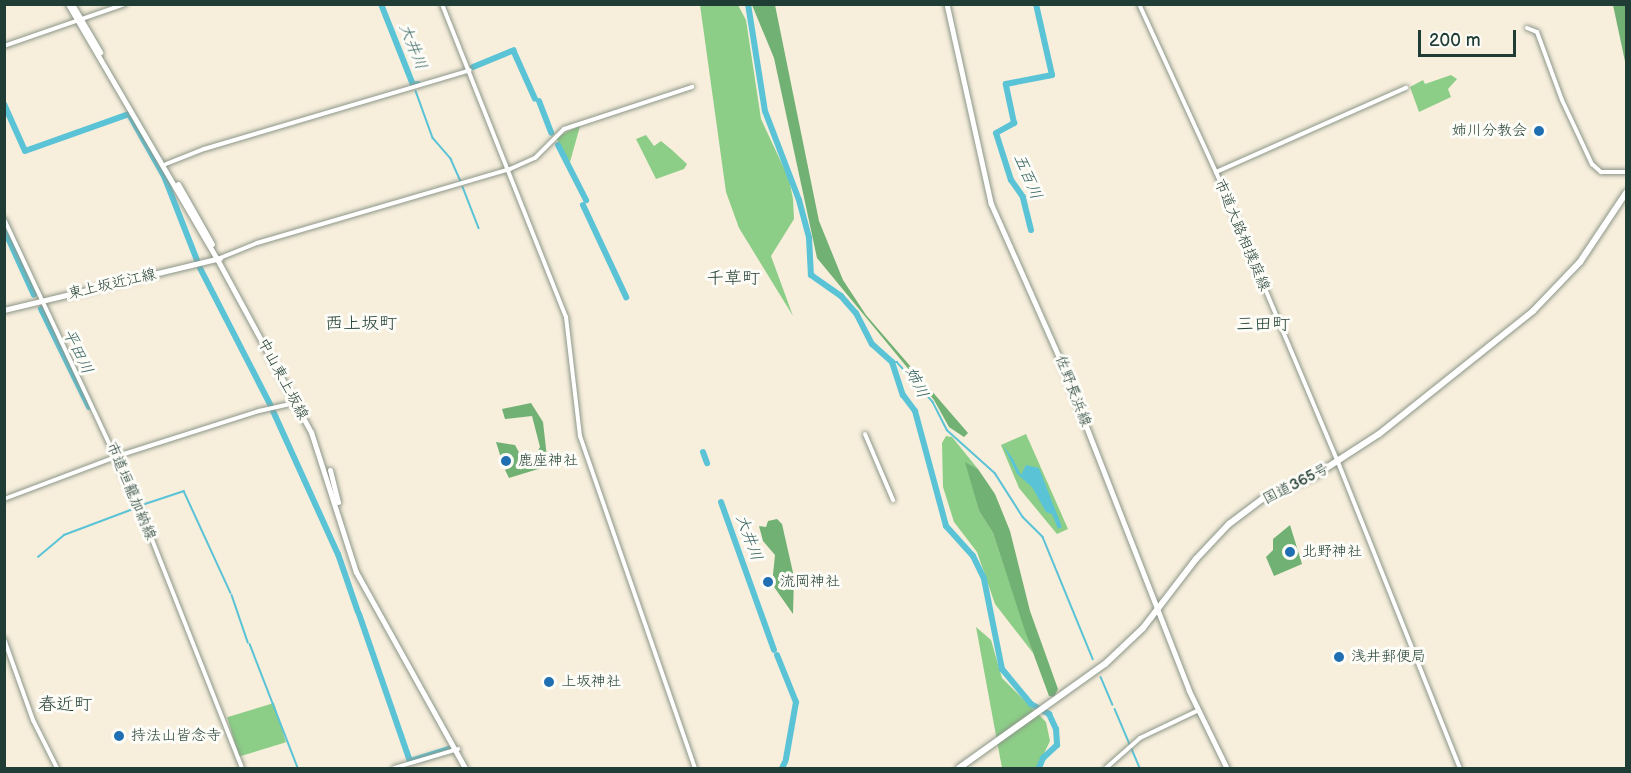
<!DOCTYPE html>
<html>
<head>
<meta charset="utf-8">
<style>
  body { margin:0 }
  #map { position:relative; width:1631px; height:773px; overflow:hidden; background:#f7eedc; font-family:"Balsamiq Sans","Klee One",sans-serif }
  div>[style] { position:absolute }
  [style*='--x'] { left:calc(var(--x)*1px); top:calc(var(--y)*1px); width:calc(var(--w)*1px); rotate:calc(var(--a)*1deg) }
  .green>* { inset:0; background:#8cce87; transform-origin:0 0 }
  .forest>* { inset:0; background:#71b174 }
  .water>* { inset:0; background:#5ac3d6 }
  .stream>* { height:1.5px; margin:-0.75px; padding:0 0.75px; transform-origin:0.75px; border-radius:0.75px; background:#5ac3d6 }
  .river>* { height:6px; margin:-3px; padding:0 3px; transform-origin:3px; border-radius:3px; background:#5ac3d6 }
  .roads { filter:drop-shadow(0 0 2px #8b9688) drop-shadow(0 0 2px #8b9688) }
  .tertiary>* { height:4px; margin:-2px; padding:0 2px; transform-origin:2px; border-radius:2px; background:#fff }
  .secondary>* { height:4.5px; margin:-2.25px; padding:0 2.25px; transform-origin:2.25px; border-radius:2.25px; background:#fff }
  .primary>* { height:5px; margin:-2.5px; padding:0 2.5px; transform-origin:2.5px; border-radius:2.5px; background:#fff }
  .trunk>* { height:6px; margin:-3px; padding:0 3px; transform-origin:3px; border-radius:3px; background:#fff }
  .dots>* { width:16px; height:16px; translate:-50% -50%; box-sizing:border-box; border:3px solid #fdfcf7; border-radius:50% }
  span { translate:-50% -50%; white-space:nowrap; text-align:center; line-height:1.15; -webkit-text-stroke:6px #fdfcf7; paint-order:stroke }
  .poi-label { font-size:15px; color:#1f3d34 }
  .right { translate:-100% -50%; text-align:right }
  .left { translate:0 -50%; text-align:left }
  .street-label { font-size:15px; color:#1f3d34 }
  .water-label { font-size:16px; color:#2e5e5c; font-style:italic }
  .quarter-label { font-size:18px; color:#1f3d34 }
  .frame { position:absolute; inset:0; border:6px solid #1f3d34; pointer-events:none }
  .scale { position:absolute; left:1418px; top:30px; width:98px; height:27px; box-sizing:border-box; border:3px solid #1f3d34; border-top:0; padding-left:8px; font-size:18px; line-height:21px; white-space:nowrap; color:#1f3d34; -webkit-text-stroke:4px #fdfcf7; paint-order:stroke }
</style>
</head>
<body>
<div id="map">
  <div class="green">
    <i style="clip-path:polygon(700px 5px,738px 5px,746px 20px,761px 119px,789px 179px,793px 199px,794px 219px,771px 256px,793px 316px,739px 228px,726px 192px)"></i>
    <i style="clip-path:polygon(1451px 75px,1457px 79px,1448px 89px,1451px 97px,1419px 112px,1410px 87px,1423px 80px,1425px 84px)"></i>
    <i style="clip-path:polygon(580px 126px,570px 162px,568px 163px,556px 137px)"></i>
    <i style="clip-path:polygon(646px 135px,654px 146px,661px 141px,672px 150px,687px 164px,684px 169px,656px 179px,636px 139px)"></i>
    <i style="clip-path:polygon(1026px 434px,1068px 529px,1057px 534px,1019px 488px,1001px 445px)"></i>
    <i style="clip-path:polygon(946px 436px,952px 437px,978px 469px,966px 463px,979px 511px,993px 533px,1033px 653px,995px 604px,977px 552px,954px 522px,943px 487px,942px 443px)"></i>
    <i style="clip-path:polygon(976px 627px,991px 640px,1002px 678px,1046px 722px,1050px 741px,1037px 768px,1002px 768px)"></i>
    <i style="left:274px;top:703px;width:41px;height:49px;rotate:73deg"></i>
  </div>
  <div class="forest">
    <i style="clip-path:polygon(752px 5px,775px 5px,819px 221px,843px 280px,866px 315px,968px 433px,964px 437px,949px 427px,934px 400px,817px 258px,774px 58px)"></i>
    <i style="clip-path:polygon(1613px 5px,1626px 5px,1626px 66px)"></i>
    <i style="clip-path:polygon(531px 403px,543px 422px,548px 466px,509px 478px,505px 470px,513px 465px,510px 456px,501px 458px,496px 442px,515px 445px,522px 458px,535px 456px,540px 447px,532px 416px,505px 419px,502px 409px)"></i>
    <i style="clip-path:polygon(965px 462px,978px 469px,995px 494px,1010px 531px,1030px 611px,1058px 689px,1054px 697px,1049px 696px,1025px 631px,993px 533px,979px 511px)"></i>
    <i style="clip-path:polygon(777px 519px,782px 524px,794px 577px,793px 614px,772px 584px,775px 555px,763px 541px,759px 526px,766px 527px,768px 521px)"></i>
    <i style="clip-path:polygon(1290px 525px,1302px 564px,1274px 576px,1266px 557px,1273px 550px,1273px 539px)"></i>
  </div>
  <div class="water">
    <i style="clip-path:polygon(1003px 445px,1013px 459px,1021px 475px,1026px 465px,1039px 468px,1062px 527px,1058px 529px,1052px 514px,1046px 512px,1032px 487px,1017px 474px)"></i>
  </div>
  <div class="stream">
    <i style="--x:416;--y:91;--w:50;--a:70.1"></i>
    <i style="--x:433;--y:138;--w:28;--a:49"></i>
    <i style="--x:451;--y:159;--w:24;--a:66"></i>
    <i style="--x:463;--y:187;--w:44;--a:68.7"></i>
    <i style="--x:892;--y:362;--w:5;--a:0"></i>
    <i style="--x:897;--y:362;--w:54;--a:48"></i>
    <i style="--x:933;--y:402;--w:31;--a:63"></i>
    <i style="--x:947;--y:430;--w:64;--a:41.9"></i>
    <i style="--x:995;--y:473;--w:52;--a:57.5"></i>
    <i style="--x:1023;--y:517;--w:28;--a:45"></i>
    <i style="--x:1043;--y:537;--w:132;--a:67.7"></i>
    <i style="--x:142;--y:505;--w:44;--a:-18.4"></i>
    <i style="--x:184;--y:491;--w:112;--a:65.3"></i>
    <i style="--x:38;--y:557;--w:34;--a:-40"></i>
    <i style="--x:64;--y:535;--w:77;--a:-20.6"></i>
    <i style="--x:232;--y:595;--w:50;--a:71.2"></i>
    <i style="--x:250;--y:644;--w:133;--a:68.8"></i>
    <i style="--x:1101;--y:677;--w:30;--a:67"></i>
    <i style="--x:1115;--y:709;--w:64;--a:67"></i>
  </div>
  <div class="river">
    <i style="--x:381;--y:4;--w:87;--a:68.4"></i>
    <i style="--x:413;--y:85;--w:5;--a:-11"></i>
    <i style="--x:748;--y:4;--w:108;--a:81"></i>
    <i style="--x:765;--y:111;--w:95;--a:69.1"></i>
    <i style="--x:799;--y:200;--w:39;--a:75"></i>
    <i style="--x:809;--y:238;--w:37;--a:87"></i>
    <i style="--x:811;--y:275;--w:37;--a:35"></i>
    <i style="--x:841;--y:296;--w:23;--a:49"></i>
    <i style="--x:856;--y:313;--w:35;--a:63"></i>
    <i style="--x:872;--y:344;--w:27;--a:42"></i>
    <i style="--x:892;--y:362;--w:35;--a:72"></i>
    <i style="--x:903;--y:395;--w:20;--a:53"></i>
    <i style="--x:915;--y:411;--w:119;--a:74.9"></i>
    <i style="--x:946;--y:526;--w:40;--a:48"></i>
    <i style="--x:973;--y:556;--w:25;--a:64"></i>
    <i style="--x:984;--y:579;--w:92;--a:78.7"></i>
    <i style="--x:1002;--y:669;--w:45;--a:50.4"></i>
    <i style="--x:1031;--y:704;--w:21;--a:29"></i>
    <i style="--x:1049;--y:714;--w:17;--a:65"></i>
    <i style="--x:1056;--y:729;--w:16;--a:86"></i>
    <i style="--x:1057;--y:745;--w:19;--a:137"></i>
    <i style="--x:1043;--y:758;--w:11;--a:112"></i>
    <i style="--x:514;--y:52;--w:51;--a:65.9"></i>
    <i style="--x:473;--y:67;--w:44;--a:-22.5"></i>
    <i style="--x:539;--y:101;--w:34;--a:69"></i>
    <i style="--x:4;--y:104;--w:51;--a:65.9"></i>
    <i style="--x:25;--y:151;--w:110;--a:-19.6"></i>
    <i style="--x:129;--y:114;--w:71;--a:60.6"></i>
    <i style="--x:164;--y:176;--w:90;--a:68.6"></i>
    <i style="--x:558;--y:145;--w:62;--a:63"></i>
    <i style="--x:583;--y:205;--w:102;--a:64.9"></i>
    <i style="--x:4;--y:229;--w:72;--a:65.6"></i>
    <i style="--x:1031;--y:230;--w:34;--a:-104"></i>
    <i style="--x:1023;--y:197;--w:21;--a:-125"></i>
    <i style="--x:1011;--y:180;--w:49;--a:-107.7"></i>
    <i style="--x:996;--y:133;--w:21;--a:-29"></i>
    <i style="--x:1014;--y:123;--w:40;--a:-102"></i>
    <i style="--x:1006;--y:84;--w:47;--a:-11.1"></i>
    <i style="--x:1052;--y:75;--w:73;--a:-102.7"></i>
    <i style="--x:200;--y:268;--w:155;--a:62.8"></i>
    <i style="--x:41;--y:309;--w:109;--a:63.9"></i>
    <i style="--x:273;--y:411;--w:157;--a:65.6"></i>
    <i style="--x:338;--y:554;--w:61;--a:71"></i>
    <i style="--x:703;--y:452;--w:12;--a:70"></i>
    <i style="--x:721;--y:502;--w:157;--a:70.3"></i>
    <i style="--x:359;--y:614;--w:156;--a:70.9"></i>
    <i style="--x:410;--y:761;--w:41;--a:-17.1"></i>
    <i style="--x:777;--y:655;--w:51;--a:68"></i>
    <i style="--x:796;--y:702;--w:58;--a:100"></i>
    <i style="--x:782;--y:768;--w:7;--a:-63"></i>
  </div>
  <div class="roads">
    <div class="tertiary">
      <i style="--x:442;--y:4;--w:337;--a:68.4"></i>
      <i style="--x:566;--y:317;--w:120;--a:83.3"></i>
      <i style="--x:580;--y:436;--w:351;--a:70.9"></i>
      <i style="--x:1139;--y:4;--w:185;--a:65.4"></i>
      <i style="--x:1216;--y:172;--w:315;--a:67.2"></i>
      <i style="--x:1338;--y:462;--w:329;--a:68.3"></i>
      <i style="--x:1527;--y:28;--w:11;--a:22"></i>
      <i style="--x:1537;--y:32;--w:72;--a:69.8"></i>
      <i style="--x:1562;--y:100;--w:71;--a:64.9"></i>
      <i style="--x:1592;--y:164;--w:12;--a:42"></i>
      <i style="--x:1601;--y:172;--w:25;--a:0"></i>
      <i style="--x:4;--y:46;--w:128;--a:-19.1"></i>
      <i style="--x:166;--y:164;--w:41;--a:-21.5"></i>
      <i style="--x:204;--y:149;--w:277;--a:-16.5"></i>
      <i style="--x:1216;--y:172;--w:208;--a:-23.9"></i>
      <i style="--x:4;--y:219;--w:320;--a:64.9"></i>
      <i style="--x:140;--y:509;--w:278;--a:68.5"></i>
      <i style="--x:220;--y:258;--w:40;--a:-22"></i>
      <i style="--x:257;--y:243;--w:264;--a:-16.3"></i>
      <i style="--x:510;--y:169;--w:27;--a:-24"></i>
      <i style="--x:535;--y:158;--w:41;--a:-45"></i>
      <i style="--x:564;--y:129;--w:135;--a:-18.2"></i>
      <i style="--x:865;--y:434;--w:72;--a:67"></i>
      <i style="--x:4;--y:499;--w:128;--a:-20.6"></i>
      <i style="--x:124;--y:454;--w:142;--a:-17.7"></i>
      <i style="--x:259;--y:411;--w:41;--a:-12.7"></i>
      <i style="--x:4;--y:639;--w:86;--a:70.3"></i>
      <i style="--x:33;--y:720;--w:54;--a:63.4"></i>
      <i style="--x:394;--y:768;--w:67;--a:-16.5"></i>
      <i style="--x:1106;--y:768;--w:45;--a:-41.4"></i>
      <i style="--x:1140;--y:738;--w:65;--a:-25.4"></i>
    </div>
    <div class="secondary">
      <i style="--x:947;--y:4;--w:204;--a:77.5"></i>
      <i style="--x:991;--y:203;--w:173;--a:66.1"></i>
      <i style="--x:1061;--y:361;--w:353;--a:68.7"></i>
      <i style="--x:1189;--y:690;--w:87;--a:64"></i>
      <i style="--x:4;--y:310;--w:222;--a:-13.5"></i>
    </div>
    <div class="primary">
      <i style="--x:68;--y:4;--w:295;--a:59.7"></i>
      <i style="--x:217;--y:259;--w:197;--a:61.5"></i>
      <i style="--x:311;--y:432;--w:147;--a:72.2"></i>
      <i style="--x:356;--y:572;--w:224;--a:60.9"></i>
      <i style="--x:72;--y:4;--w:56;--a:59.7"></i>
      <i style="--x:178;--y:184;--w:69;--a:60.5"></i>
      <i style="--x:330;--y:470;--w:33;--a:76"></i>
    </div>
    <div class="trunk">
      <i style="--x:959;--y:768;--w:179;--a:-35.5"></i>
      <i style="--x:1105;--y:664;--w:52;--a:-43.5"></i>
      <i style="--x:1143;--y:628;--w:87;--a:-52.5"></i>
      <i style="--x:1196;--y:559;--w:48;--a:-46.7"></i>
      <i style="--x:1229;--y:524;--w:41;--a:-37.1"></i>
      <i style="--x:1262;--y:499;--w:57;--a:-23.9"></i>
      <i style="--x:1314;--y:476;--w:77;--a:-32.9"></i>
      <i style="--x:1379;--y:434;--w:197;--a:-38.6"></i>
      <i style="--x:1533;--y:311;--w:68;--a:-46.2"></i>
      <i style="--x:1580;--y:262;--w:83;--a:-56.3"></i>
    </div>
  </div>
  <div class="dots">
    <i style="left:1539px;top:131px;background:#1f6fb2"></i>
    <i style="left:506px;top:461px;background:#1f6fb2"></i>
    <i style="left:1290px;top:552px;background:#1f6fb2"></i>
    <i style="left:768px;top:582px;background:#1f6fb2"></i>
    <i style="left:1339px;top:657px;background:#1f6fb2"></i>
    <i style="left:549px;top:682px;background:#1f6fb2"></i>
    <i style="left:119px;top:736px;background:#1f6fb2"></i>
  </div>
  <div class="poi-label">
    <span class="right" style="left:1527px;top:131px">姉川分教会</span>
    <span class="left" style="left:518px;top:461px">鹿座神社</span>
    <span class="left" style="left:1302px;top:552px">北野神社</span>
    <span class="left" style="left:780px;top:582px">流岡神社</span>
    <span class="left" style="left:1351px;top:657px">浅井郵便局</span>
    <span class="left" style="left:561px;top:682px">上坂神社</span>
    <span class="left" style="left:131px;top:736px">持法山皆念寺</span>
  </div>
  <div class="street-label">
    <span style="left:1242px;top:235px;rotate:67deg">市道大路相撲庭線</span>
    <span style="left:112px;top:284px;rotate:-13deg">東上坂近江線</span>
    <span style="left:283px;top:379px;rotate:62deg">中山東上坂線</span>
    <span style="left:1073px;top:391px;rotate:69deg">佐野長浜線</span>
    <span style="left:1296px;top:484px;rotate:-27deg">国道365号</span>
    <span style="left:131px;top:491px;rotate:67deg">市道垣籠加納線</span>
  </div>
  <div class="water-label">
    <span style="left:412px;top:47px;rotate:68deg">大井川</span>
    <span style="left:1027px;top:177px;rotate:67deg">五百川</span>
    <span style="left:77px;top:352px;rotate:64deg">平田川</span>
    <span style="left:916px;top:383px;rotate:64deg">姉川</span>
    <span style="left:748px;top:538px;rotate:70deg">大井川</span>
  </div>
  <div class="quarter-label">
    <span style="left:733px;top:279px">千草町</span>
    <span style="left:361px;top:324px">西上坂町</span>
    <span style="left:1263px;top:325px">三田町</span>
    <span style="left:65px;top:705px">春近町</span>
  </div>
  <div class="frame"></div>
  <div class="scale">200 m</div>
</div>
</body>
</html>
